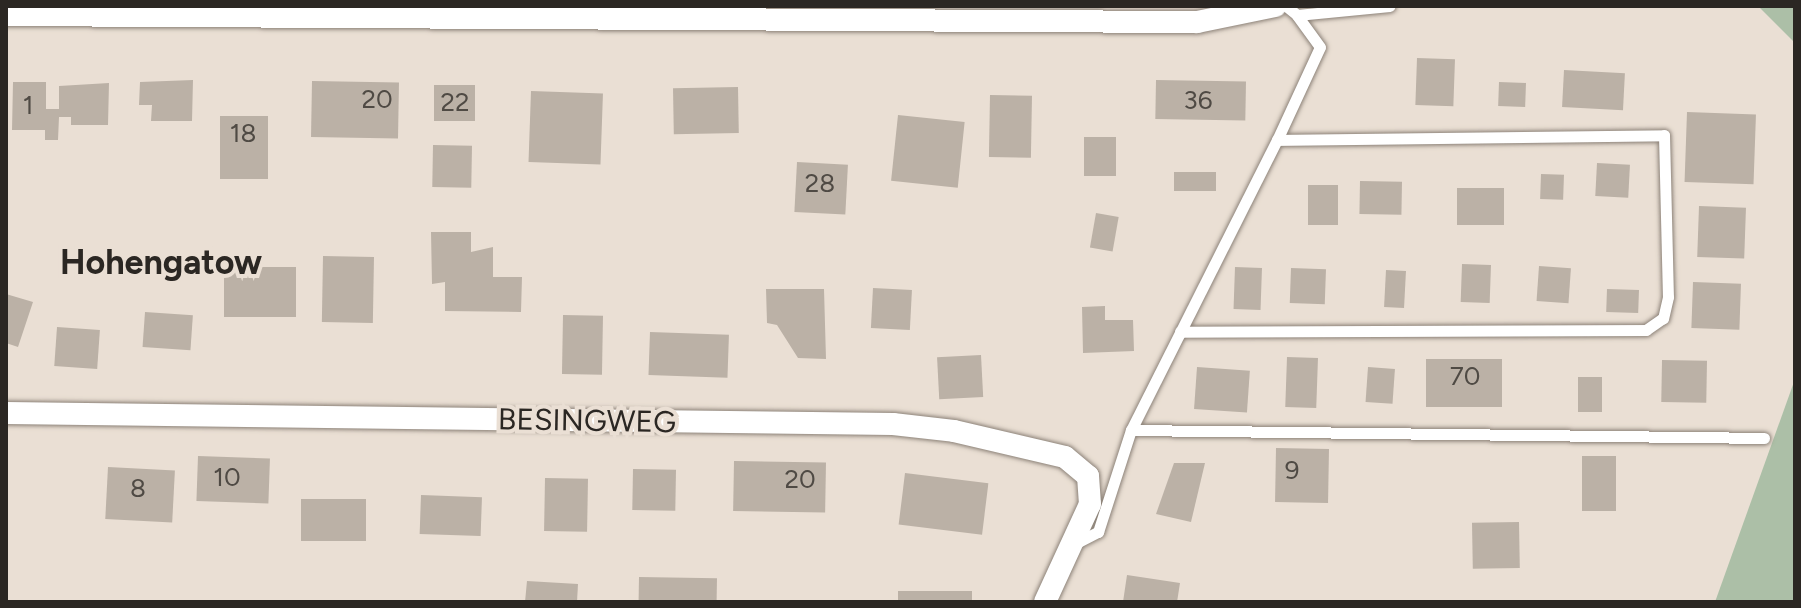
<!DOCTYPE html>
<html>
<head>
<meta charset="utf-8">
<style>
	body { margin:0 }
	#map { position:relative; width:1801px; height:608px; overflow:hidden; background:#eadfd4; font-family:Figtree,sans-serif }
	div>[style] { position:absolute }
	.green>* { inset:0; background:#acbfa7 }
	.building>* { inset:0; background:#bbb1a6; transform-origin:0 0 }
	.roads { filter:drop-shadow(0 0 2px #8c8278) drop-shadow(0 0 2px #8c8278) }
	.lane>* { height:11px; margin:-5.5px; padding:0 5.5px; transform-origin:5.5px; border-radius:5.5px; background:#fff }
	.street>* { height:22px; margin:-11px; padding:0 11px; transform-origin:11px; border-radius:11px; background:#fff }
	span { translate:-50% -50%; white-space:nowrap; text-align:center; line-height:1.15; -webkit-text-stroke:8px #eadfd4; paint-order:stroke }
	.number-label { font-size:26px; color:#4f4a44 }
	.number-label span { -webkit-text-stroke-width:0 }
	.street-label { font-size:30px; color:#2b2723 }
	.quarter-label { font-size:34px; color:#2b2723; font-weight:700 }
	.frame { position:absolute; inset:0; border:8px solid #2b2723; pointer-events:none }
</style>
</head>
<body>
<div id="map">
	<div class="green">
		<i style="clip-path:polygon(1758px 6px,1795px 6px,1795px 43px)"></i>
		<i style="clip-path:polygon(1795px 379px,1795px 602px,1715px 602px)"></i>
	</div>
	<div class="building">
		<i style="left:1417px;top:58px;width:38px;height:47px;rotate:2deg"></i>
		<i style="left:1564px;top:70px;width:61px;height:37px;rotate:3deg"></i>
		<i style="clip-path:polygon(193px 80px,192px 121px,151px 121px,152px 105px,139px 105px,140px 82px)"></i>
		<i style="left:1156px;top:80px;width:90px;height:39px;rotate:1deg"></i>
		<i style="left:312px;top:81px;width:87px;height:56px;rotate:1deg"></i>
		<i style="clip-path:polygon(13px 82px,46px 82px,46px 109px,59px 109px,59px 86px,109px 83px,108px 125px,71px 125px,71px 117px,59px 117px,58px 140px,45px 140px,45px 130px,12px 130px)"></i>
		<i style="left:1499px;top:82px;width:27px;height:24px;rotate:2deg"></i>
		<i style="left:434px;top:85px;width:41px;height:36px"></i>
		<i style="left:738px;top:87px;width:46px;height:65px;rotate:89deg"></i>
		<i style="left:531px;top:91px;width:72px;height:71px;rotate:2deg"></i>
		<i style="left:990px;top:95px;width:42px;height:62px;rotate:1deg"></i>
		<i style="left:1687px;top:112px;width:69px;height:70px;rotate:2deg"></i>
		<i style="left:898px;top:115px;width:67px;height:66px;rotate:6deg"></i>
		<i style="left:220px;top:116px;width:48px;height:63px"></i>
		<i style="left:1084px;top:137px;width:32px;height:39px"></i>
		<i style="left:433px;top:145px;width:39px;height:42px;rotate:1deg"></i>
		<i style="left:797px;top:162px;width:51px;height:50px;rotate:3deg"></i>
		<i style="left:1597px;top:163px;width:33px;height:33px;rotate:3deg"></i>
		<i style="left:1174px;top:172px;width:42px;height:19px"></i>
		<i style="left:1541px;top:174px;width:23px;height:25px;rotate:2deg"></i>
		<i style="left:1360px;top:181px;width:42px;height:33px;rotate:1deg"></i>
		<i style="left:1308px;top:185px;width:30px;height:40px"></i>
		<i style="left:1457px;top:188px;width:47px;height:37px"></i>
		<i style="left:1699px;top:206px;width:47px;height:51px;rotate:2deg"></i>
		<i style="left:1096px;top:213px;width:23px;height:35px;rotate:10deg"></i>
		<i style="clip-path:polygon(431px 232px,471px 232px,471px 252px,493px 247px,493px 277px,522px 277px,521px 312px,445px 311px,445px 282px,432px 284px)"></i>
		<i style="left:323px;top:256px;width:51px;height:66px;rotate:1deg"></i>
		<i style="left:1462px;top:264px;width:29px;height:38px;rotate:2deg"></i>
		<i style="left:1539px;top:266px;width:32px;height:35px;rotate:4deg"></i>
		<i style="left:224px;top:267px;width:72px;height:50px"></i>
		<i style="left:1235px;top:267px;width:27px;height:42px;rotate:2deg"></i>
		<i style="left:1291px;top:268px;width:35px;height:35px;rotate:2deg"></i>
		<i style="left:1386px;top:270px;width:20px;height:37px;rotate:3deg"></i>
		<i style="left:1693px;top:282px;width:48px;height:46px;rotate:2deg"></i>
		<i style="left:873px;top:288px;width:39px;height:40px;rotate:3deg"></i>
		<i style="clip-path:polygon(766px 289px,824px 289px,826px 359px,798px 358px,777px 325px,767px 323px)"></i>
		<i style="left:1607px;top:289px;width:32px;height:23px;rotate:2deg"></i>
		<i style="clip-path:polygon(6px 294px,33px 302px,18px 347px,6px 343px)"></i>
		<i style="clip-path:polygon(1105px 306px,1105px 320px,1133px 320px,1134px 351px,1083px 353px,1082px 307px)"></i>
		<i style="left:145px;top:312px;width:48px;height:35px;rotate:4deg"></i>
		<i style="left:563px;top:315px;width:40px;height:59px;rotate:1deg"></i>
		<i style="left:57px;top:327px;width:43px;height:39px;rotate:4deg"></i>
		<i style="left:650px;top:332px;width:79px;height:43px;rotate:2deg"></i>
		<i style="left:981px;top:355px;width:42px;height:44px;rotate:87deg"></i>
		<i style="left:1287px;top:357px;width:31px;height:50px;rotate:2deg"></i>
		<i style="left:1426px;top:359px;width:76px;height:48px"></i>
		<i style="left:1662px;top:360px;width:45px;height:42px;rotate:1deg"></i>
		<i style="left:1197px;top:367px;width:53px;height:42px;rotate:4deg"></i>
		<i style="left:1368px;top:367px;width:27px;height:35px;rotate:4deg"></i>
		<i style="left:1578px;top:377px;width:24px;height:35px"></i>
		<i style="left:1276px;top:448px;width:53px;height:54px;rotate:1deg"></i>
		<i style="left:198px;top:456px;width:72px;height:45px;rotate:2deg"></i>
		<i style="left:1582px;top:456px;width:34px;height:55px"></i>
		<i style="left:734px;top:461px;width:92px;height:50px;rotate:1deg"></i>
		<i style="clip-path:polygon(1174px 463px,1205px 463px,1191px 522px,1156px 514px)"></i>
		<i style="left:108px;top:467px;width:67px;height:52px;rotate:3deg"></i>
		<i style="left:633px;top:469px;width:43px;height:41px;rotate:1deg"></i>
		<i style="left:905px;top:473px;width:84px;height:52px;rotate:7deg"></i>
		<i style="left:545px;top:478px;width:43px;height:53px;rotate:1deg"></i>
		<i style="left:421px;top:495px;width:61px;height:39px;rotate:2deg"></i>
		<i style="left:301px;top:499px;width:65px;height:42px"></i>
		<i style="left:1519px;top:522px;width:46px;height:47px;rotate:89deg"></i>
		<i style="clip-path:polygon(1127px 575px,1180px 583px,1177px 602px,1123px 602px)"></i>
		<i style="left:639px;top:577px;width:78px;height:25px;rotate:1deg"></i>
		<i style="clip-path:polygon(527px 581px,578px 584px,577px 602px,525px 602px)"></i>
		<i style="left:898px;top:591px;width:74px;height:11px"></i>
	</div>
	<div class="roads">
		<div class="lane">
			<i style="left:1286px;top:6px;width:14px;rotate:39deg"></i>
			<i style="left:1297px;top:15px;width:93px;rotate:-5.5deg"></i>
			<i style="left:1277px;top:140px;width:102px;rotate:-65.2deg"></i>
			<i style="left:1320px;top:47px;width:39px;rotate:-126deg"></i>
			<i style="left:1131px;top:430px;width:633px;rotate:0.72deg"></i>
			<i style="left:1076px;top:543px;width:25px;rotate:-27deg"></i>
			<i style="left:1098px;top:532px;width:107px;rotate:-72.1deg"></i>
			<i style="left:1131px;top:430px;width:325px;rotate:-63.3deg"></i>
			<i style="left:1277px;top:140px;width:387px;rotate:-0.7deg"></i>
			<i style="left:1664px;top:135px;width:162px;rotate:88.6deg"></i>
			<i style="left:1668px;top:297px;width:22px;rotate:103deg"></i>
			<i style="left:1663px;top:318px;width:21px;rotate:145deg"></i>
			<i style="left:1646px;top:330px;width:466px;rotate:179.8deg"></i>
		</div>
		<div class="street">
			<i style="left:6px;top:15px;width:1191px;rotate:0.34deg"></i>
			<i style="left:1197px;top:22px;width:80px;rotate:-11.6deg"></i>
			<i style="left:6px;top:413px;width:887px;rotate:0.71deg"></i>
			<i style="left:893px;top:424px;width:61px;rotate:6.5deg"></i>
			<i style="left:954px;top:431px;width:114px;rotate:13.2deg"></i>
			<i style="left:1065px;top:457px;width:30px;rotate:40deg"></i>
			<i style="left:1088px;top:476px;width:28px;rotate:86deg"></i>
			<i style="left:1090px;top:504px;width:108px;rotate:114.7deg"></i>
		</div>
	</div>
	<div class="number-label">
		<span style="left:377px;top:100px">20</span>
		<span style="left:1198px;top:101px">36</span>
		<span style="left:455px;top:103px">22</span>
		<span style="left:28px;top:106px">1</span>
		<span style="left:243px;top:134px">18</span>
		<span style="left:820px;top:184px">28</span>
		<span style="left:1465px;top:377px">70</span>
		<span style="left:1292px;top:471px">9</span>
		<span style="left:227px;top:478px">10</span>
		<span style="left:800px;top:480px">20</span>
		<span style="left:138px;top:489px">8</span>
	</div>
	<div class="street-label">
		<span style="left:587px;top:421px;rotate:1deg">BESINGWEG</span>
	</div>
	<div class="quarter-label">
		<span style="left:161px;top:263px">Hohengatow</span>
	</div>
	<div class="frame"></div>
</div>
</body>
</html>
